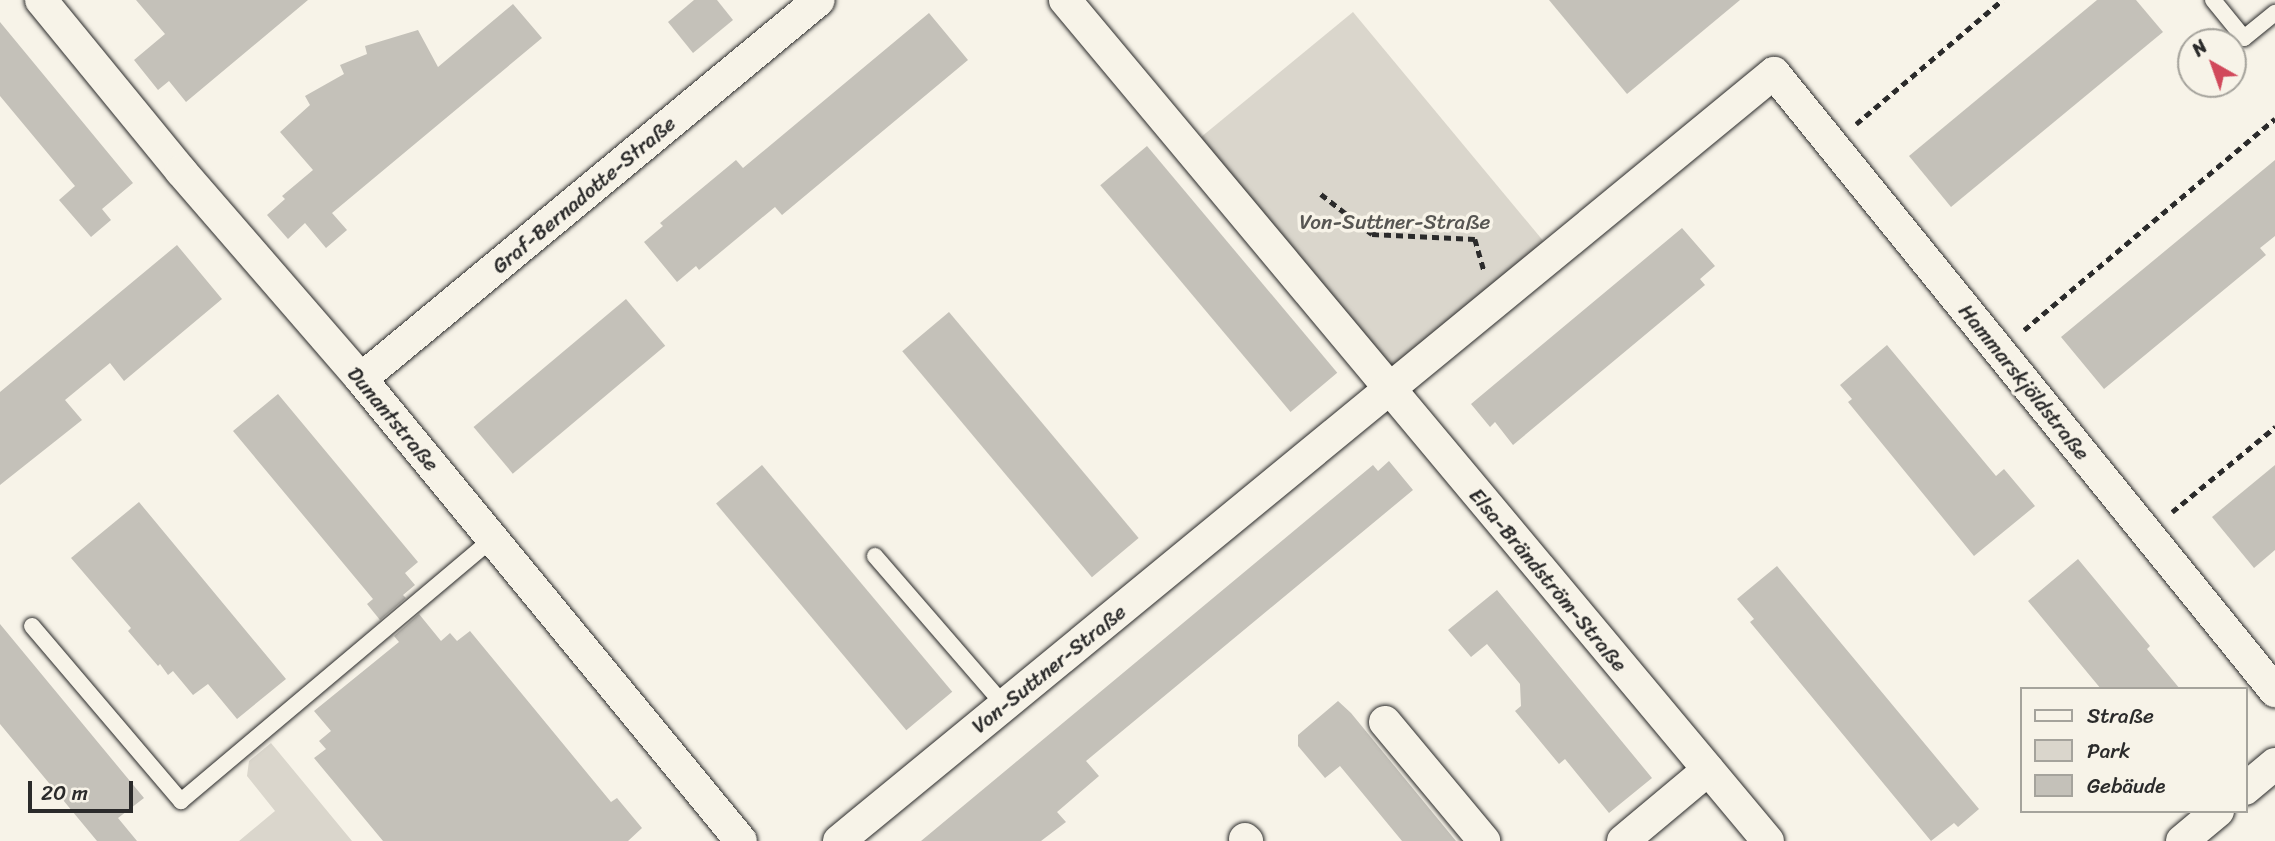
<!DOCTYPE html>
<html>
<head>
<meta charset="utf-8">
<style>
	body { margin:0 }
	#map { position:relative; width:2275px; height:841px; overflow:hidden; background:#f7f3e8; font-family:Sriracha,sans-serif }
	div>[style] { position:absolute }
	.green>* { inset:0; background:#dad6cc }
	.building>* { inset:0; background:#c4c1b9; transform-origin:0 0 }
	.path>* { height:4.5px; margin-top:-2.25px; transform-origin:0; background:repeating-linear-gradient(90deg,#2b2b2b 0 7px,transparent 0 12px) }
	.roads { filter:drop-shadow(0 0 2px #2b2b2b) drop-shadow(0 0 2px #2b2b2b) }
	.lane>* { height:16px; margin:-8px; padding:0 8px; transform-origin:8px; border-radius:8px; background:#f7f3e8 }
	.street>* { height:32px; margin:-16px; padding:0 16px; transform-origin:16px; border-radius:16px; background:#f7f3e8 }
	span { translate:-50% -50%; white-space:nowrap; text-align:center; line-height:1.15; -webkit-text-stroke:7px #f7f3e8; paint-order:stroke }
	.street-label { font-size:21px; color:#2b2b2b }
	.park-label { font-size:21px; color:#575653 }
	.legend { position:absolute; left:2020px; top:687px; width:228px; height:126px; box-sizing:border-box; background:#f7f3e8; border:2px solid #a5a39c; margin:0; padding:9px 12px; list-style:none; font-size:21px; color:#2b2b2b }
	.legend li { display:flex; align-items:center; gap:14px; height:35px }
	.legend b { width:35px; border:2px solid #a5a39c }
	.north { position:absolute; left:2177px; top:28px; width:70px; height:70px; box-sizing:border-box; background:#f7f3e8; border:2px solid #a5a39c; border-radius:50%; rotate:320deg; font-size:19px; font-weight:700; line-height:28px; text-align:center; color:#2b2b2b }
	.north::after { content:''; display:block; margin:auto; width:24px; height:32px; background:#d1495b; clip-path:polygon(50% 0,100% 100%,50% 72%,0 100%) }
	.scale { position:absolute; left:28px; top:781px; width:105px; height:32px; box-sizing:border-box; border:4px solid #2b2b2b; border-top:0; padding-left:9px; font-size:21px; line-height:24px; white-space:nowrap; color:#2b2b2b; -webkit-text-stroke:5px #f7f3e8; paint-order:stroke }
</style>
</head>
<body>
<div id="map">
	<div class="green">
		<i style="clip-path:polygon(1353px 12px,1545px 243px,1397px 367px,1381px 366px,1195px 142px)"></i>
		<i style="clip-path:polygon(271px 743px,352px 841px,239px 841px,275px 811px,247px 776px,249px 761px)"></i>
	</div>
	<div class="building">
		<i style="clip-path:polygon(136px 0,308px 0,186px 102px,169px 81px,158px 90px,134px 60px,165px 34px)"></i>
		<i style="clip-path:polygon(694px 0,717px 0,733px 20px,693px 53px,668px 22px)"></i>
		<i style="clip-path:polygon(1549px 0,1740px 0,1627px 94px)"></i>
		<i style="clip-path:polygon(2097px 0,2136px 0,2163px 32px,1951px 207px,1909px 156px)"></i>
		<i style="clip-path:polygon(513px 4px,542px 38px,332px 213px,347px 230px,326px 248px,305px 223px,288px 239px,267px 215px,285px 199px,282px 196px,313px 170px,280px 132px,310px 105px,305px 96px,344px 74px,340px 65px,367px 54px,365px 46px,418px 30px,438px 67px)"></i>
		<i style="clip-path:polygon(929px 13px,968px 60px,782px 215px,775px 207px,699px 270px,696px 266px,677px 282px,644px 242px,663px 226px,660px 223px,736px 160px,743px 168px)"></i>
		<i style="clip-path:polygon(0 22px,133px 183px,102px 209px,111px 220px,91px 237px,59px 200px,75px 186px,0 96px)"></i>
		<i style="left:1147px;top:146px;width:296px;height:61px;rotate:50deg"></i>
		<i style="clip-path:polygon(2275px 160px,2275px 236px,2260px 248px,2266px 255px,2104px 389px,2061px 337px)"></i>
		<i style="clip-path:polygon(1682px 228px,1715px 266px,1700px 279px,1705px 285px,1513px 445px,1495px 422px,1490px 427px,1471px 404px)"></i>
		<i style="clip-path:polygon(177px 245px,222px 299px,124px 381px,110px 363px,65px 400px,82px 420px,0 485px,0 392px)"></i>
		<i style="left:626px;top:299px;width:61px;height:199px;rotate:50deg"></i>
		<i style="left:949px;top:312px;width:295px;height:61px;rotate:50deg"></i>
		<i style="clip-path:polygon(1887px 345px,1996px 476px,2004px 469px,2035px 506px,1974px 556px,1848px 402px,1852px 399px,1840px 385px)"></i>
		<i style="clip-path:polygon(278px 394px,418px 562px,405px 573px,415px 585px,403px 595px,406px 598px,380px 620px,367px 604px,373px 599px,233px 431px)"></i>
		<i style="clip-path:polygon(1389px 461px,1413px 490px,1086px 761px,1099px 776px,1057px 812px,1066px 822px,1041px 841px,921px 841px,1373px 465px,1378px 471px)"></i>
		<i style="left:762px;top:465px;width:296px;height:60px;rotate:50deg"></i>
		<i style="clip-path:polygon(2275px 465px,2275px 550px,2254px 568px,2212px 517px)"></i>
		<i style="clip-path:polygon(139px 502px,286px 679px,237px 719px,208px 684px,193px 695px,173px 671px,168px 675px,160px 664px,158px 666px,128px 631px,131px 628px,71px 558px)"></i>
		<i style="clip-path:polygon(2078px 559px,2150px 646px,2147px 649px,2180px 689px,2101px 689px,2028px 601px)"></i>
		<i style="clip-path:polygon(1777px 566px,1979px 809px,1958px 827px,1954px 823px,1931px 841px,1750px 622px,1754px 619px,1737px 599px)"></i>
		<i style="clip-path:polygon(1497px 590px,1652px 778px,1609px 813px,1565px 759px,1559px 764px,1515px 711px,1521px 706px,1520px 684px,1487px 644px,1471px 657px,1448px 630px)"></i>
		<i style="clip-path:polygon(419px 614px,441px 641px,450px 633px,457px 641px,470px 631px,611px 802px,617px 798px,642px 828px,628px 841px,383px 841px,314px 758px,326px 749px,319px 741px,331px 731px,314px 711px,399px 642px,394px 636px)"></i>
		<i style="clip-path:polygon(0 624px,144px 798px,118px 818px,137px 841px,97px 841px,0 724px)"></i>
		<i style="clip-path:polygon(1338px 701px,1351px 713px,1456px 841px,1402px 841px,1340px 766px,1325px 778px,1298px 746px,1298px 735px)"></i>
	</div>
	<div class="path">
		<i style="left:1856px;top:124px;width:192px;rotate:-40.3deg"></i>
		<i style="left:1321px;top:194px;width:65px;rotate:38.1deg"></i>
		<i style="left:1372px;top:234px;width:103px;rotate:2.8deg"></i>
		<i style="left:1475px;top:239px;width:32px;rotate:74deg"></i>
		<i style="left:2024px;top:330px;width:328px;rotate:-40.1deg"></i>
		<i style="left:2172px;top:512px;width:134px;rotate:-39.5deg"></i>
	</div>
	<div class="roads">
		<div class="lane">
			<i style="left:2213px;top:0;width:49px;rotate:50.8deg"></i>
			<i style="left:2244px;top:38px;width:40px;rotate:-39deg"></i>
			<i style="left:875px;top:556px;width:197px;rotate:49.1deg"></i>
			<i style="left:32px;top:626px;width:230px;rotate:49.6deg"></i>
			<i style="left:181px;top:801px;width:407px;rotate:-40.1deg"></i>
		</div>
		<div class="street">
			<i style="left:41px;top:0;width:221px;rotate:50.7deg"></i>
			<i style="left:181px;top:171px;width:275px;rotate:49.1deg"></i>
			<i style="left:361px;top:379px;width:598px;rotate:50.56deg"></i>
			<i style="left:1065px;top:0;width:1096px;rotate:50.11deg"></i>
			<i style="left:361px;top:379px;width:594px;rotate:-39.61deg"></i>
			<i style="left:1385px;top:722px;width:155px;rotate:50.2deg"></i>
			<i style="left:2245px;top:789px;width:39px;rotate:-40deg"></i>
			<i style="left:1245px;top:839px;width:3px;rotate:45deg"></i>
			<i style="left:839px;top:841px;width:1210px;rotate:-39.4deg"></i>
			<i style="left:1774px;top:73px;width:796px;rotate:50.97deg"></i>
			<i style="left:1623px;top:841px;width:111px;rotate:-39.9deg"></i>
			<i style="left:2182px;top:841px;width:47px;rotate:-39.8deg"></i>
		</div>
	</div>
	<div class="street-label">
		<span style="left:584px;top:195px;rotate:-40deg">Graf-Bernadotte-Straße</span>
		<span style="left:2024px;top:382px;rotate:51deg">Hammarskjöldstraße</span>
		<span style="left:393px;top:419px;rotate:50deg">Dunantstraße</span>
		<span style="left:1548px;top:580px;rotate:50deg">Elsa-Brändström-Straße</span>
		<span style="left:1049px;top:669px;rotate:-39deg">Von-Suttner-Straße</span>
	</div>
	<div class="park-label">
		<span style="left:1395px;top:222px">Von-Suttner-Straße</span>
	</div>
	<ul class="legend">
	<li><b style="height:9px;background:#f7f3e8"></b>Straße</li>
	<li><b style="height:19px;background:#dad6cc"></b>Park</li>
	<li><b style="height:19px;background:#c4c1b9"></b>Gebäude</li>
	</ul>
	<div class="north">N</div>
	<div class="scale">20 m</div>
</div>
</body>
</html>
